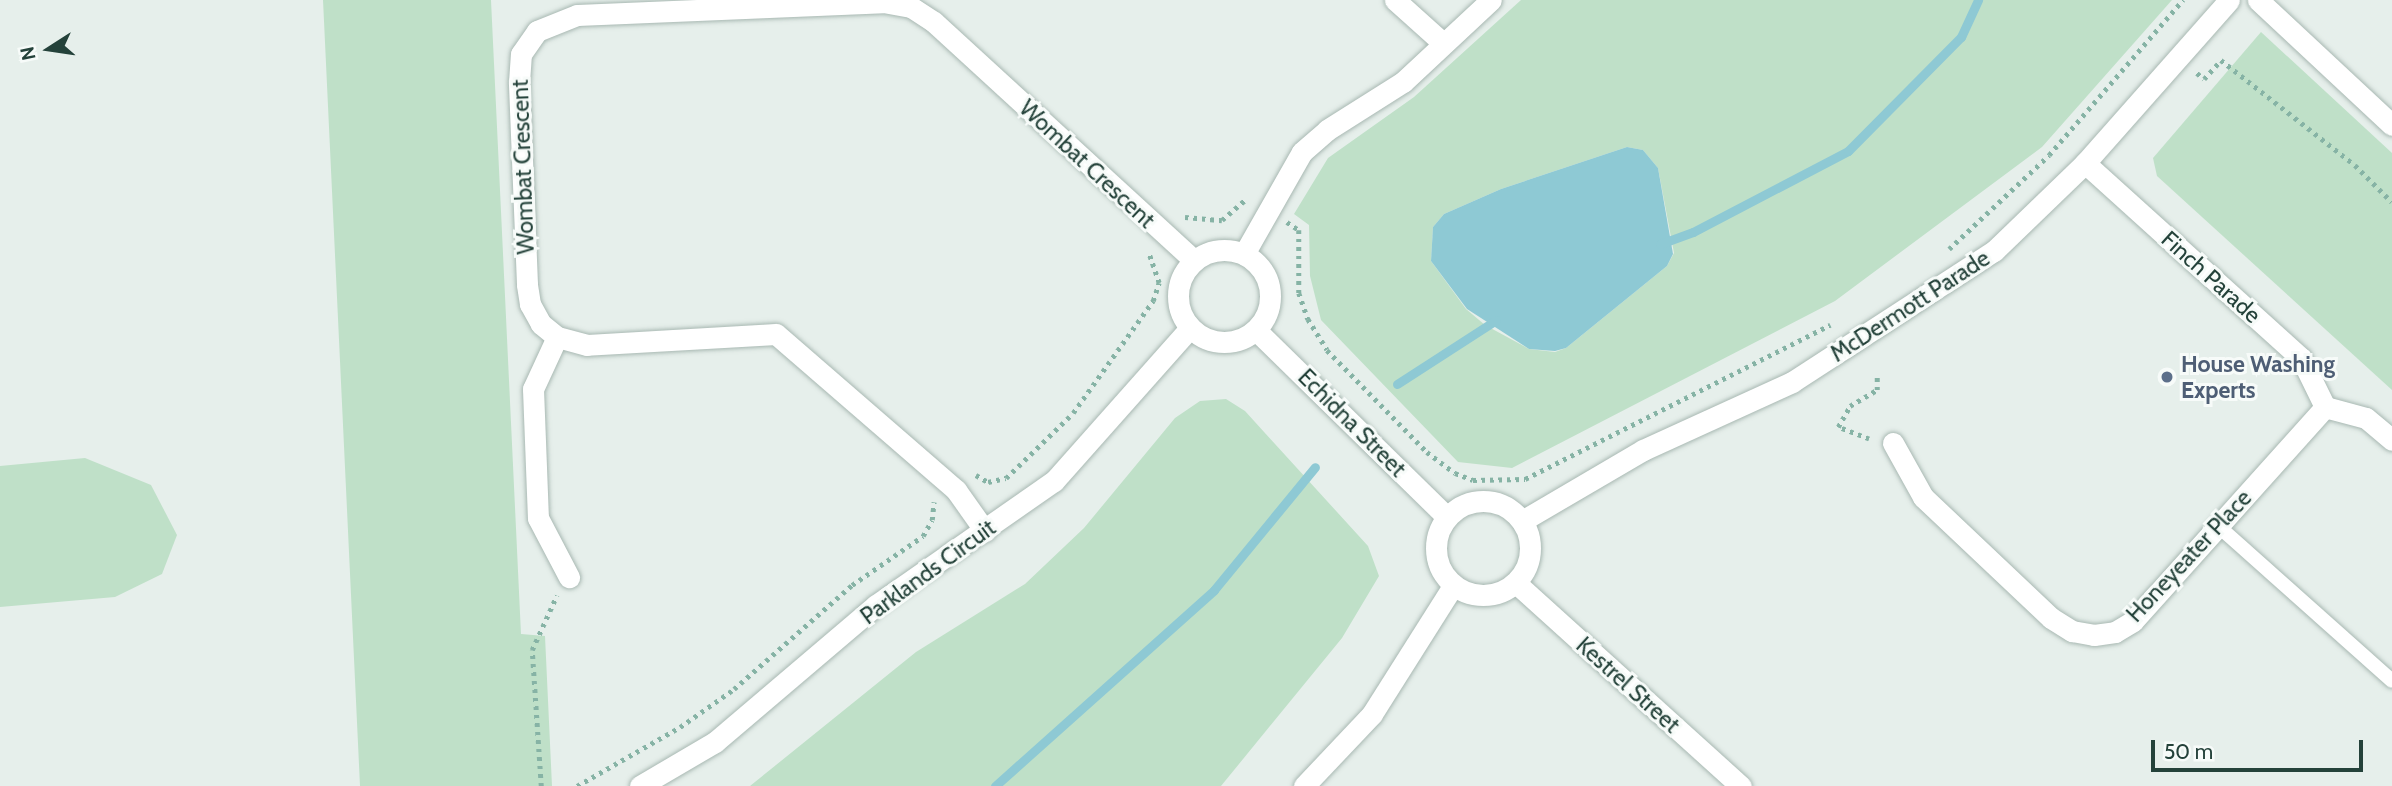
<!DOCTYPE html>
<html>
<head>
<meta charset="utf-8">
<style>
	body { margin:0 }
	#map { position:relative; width:2392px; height:786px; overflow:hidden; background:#e6efeb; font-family:Cabin,sans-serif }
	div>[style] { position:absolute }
	.green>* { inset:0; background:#bfe0c8 }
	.water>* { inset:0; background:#8ec9d4 }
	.stream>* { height:9px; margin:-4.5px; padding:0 4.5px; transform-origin:4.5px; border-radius:4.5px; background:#8ec9d4 }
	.path>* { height:4.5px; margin-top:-2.25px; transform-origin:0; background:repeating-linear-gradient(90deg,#86b3a5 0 3.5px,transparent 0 8.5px) }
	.roads { filter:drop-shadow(0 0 2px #a8b8b2) drop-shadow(0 0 2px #a8b8b2) }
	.service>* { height:14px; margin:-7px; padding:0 7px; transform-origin:7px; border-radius:7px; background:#fff }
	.minor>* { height:21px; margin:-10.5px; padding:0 10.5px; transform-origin:10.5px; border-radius:10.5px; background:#fff }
	.minor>.ring { margin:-10.5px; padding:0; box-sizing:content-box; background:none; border:21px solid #fff; border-radius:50% }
	.dots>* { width:19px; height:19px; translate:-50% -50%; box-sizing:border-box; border:4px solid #f7fbf9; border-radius:50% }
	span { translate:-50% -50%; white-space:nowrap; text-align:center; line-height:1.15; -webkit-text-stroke:6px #f7fbf9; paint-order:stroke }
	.street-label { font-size:23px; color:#24423a }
	.service-label { font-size:23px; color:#4e5e75; font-weight:700 }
	.left { translate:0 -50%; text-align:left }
	.north { position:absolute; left:14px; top:14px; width:70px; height:70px; -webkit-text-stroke:5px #f7fbf9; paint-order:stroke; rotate:258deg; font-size:19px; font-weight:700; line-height:28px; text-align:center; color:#24423a }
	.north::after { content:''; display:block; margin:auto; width:24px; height:32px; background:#24423a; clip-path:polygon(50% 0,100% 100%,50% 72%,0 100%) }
	.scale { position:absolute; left:2151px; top:740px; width:212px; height:32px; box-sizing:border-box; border:4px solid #24423a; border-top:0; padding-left:9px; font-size:21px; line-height:24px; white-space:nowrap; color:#24423a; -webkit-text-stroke:5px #f7fbf9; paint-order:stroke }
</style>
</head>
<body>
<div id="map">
	<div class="green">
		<i style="clip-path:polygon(323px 0,491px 0,521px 634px,545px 636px,552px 786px,360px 786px)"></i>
		<i style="clip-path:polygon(evenodd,1521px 0,2172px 0,2042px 147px,1835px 301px,1512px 468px,1458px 462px,1321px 320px,1310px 276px,1309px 225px,1294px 214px,1328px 158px,1414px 97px,1521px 0,1627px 147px,1643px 150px,1658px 168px,1674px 253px,1667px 266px,1566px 348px,1555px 352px,1529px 349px,1485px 325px,1466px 309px,1431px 261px,1433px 227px,1444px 214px,1501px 189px,1627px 147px)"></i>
		<i style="clip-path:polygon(2261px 32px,2392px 153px,2392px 390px,2157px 176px,2153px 158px)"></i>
		<i style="clip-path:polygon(1226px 399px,1245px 411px,1368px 546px,1379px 576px,1342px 638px,1221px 786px,750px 786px,916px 652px,1025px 584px,1084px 528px,1175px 418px,1200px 401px)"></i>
		<i style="clip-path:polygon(85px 458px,151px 485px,177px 535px,162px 574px,115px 597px,0 607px,0 466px)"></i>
	</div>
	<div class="water">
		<i style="clip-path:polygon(1627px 147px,1643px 150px,1658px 168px,1673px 254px,1667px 266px,1566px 348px,1555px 351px,1529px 349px,1467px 309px,1431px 261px,1433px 227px,1444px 214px,1501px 189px)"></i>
	</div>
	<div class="stream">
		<i style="left:1660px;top:244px;width:35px;rotate:-20deg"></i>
		<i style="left:1693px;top:232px;width:175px;rotate:-27.6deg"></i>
		<i style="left:1848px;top:151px;width:161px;rotate:-45.3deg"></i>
		<i style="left:1961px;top:37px;width:41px;rotate:-65.3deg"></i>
		<i style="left:1397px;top:384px;width:118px;rotate:-32.9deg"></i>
		<i style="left:995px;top:786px;width:294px;rotate:-41.8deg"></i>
		<i style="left:1214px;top:590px;width:159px;rotate:-50.6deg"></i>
	</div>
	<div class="path">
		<i style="left:2197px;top:73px;width:9px;rotate:41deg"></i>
		<i style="left:2204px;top:79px;width:25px;rotate:-48deg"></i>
		<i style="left:2221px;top:60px;width:170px;rotate:38.1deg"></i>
		<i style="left:2355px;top:165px;width:52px;rotate:45deg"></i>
		<i style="left:1185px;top:217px;width:37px;rotate:5deg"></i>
		<i style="left:1222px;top:220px;width:30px;rotate:-41deg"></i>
		<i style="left:1287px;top:222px;width:14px;rotate:34deg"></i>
		<i style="left:1299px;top:230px;width:63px;rotate:90deg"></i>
		<i style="left:1299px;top:293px;width:28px;rotate:71deg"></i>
		<i style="left:1308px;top:319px;width:36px;rotate:58deg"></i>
		<i style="left:1327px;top:350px;width:143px;rotate:45.6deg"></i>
		<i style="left:1427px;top:452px;width:35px;rotate:37deg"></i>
		<i style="left:1455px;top:473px;width:19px;rotate:21deg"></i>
		<i style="left:1473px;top:480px;width:52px;rotate:-1.1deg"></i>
		<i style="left:1525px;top:479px;width:342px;rotate:-26.8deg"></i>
		<i style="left:1949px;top:249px;width:137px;rotate:-43.2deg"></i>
		<i style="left:2049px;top:155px;width:205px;rotate:-49.2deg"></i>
		<i style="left:1869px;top:439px;width:33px;rotate:-159deg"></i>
		<i style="left:1838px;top:427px;width:24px;rotate:-60deg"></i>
		<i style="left:1850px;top:406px;width:31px;rotate:-31deg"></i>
		<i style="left:1877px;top:390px;width:17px;rotate:-90deg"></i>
		<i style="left:976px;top:475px;width:14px;rotate:30deg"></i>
		<i style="left:988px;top:482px;width:18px;rotate:-13deg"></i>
		<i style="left:1006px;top:478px;width:93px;rotate:-44.1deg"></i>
		<i style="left:1073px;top:413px;width:138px;rotate:-54.5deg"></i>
		<i style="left:1153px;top:301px;width:19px;rotate:-72deg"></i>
		<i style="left:1159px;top:283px;width:31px;rotate:-109deg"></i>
		<i style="left:541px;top:786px;width:136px;rotate:-93.8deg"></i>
		<i style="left:532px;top:650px;width:60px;rotate:-65.6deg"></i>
		<i style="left:577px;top:786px;width:119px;rotate:-29.8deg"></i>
		<i style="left:680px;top:727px;width:66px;rotate:-35.1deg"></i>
		<i style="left:734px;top:689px;width:157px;rotate:-41.4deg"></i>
		<i style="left:852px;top:585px;width:86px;rotate:-34.6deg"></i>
		<i style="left:923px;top:536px;width:18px;rotate:-61deg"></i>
		<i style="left:932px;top:520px;width:18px;rotate:-84deg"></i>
	</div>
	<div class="roads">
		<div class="service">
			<i style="left:2217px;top:525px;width:234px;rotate:41.7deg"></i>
		</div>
		<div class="minor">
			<i style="left:1395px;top:0;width:64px;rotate:41.9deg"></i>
			<i style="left:2258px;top:0;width:183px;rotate:43deg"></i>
			<i style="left:2085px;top:163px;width:291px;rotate:42.1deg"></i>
			<i style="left:2301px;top:358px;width:55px;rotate:63.9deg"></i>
			<i style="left:2325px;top:407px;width:42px;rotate:15deg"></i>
			<i style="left:2366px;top:418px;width:34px;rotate:40deg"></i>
			<i class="ring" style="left:1178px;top:250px;width:71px;height:71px"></i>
			<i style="left:1244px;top:254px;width:117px;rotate:-60.4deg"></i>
			<i style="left:1302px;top:152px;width:33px;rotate:-41deg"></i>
			<i style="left:1327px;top:130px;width:90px;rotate:-32.3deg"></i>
			<i style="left:1403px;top:82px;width:120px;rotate:-43deg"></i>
			<i style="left:1256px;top:330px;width:267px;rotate:44.4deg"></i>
			<i style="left:557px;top:337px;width:57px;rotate:114.8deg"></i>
			<i style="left:533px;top:389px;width:129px;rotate:87.8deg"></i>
			<i style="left:538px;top:518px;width:67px;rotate:62.3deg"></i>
			<i style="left:1893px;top:443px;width:62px;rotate:60.9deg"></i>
			<i style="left:1923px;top:497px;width:176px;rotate:43.4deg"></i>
			<i style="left:2051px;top:618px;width:25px;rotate:32deg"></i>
			<i style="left:2072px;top:631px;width:22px;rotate:10deg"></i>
			<i style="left:2094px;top:635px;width:21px;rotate:-8deg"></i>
			<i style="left:2115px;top:632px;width:21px;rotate:-31deg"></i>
			<i style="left:2133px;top:621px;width:288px;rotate:-48.1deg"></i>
			<i class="ring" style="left:1436px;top:501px;width:73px;height:73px"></i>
			<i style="left:1522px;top:521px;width:140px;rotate:-30.4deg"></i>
			<i style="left:1643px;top:450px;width:164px;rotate:-24.5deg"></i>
			<i style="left:1792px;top:382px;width:241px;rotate:-33deg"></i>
			<i style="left:1994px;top:251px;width:127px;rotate:-44deg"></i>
			<i style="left:2085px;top:163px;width:217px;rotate:-48.5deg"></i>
			<i style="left:985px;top:531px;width:50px;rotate:-125.3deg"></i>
			<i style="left:956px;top:490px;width:238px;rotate:-139.1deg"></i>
			<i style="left:776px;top:334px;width:189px;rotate:176.7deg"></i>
			<i style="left:587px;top:345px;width:31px;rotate:-165deg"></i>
			<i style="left:557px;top:337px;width:21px;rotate:-141deg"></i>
			<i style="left:541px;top:324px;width:23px;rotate:-119deg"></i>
			<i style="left:530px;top:304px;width:20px;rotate:-99deg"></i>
			<i style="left:527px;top:284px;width:202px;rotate:-92.3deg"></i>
			<i style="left:519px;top:82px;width:28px;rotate:-86deg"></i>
			<i style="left:521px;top:54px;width:28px;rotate:-55deg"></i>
			<i style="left:537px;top:31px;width:43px;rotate:-21.8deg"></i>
			<i style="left:577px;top:15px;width:306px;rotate:-2.4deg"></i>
			<i style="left:883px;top:2px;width:28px;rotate:10deg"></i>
			<i style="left:911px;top:7px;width:27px;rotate:33deg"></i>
			<i style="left:934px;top:22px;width:352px;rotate:42.5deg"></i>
			<i style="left:1516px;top:583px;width:303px;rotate:42.1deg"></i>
			<i style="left:640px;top:786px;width:87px;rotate:-30.4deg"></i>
			<i style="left:715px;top:742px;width:211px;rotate:-40.4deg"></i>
			<i style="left:876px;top:605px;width:217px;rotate:-34.9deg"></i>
			<i style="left:1054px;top:481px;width:205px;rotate:-48.4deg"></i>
			<i style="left:1304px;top:786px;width:99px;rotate:-46.6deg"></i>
			<i style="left:1372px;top:714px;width:151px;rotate:-57.7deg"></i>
		</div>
	</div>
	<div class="dots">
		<i style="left:2167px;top:377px;background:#5c6f8a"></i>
	</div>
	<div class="street-label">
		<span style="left:1087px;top:164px;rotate:43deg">Wombat Crescent</span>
		<span style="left:523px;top:167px;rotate:-92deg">Wombat Crescent</span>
		<span style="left:2211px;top:277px;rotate:42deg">Finch Parade</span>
		<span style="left:1910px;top:306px;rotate:-33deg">McDermott Parade</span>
		<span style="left:1352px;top:423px;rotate:45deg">Echidna Street</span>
		<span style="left:2189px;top:556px;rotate:-47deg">Honeyeater Place</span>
		<span style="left:928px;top:572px;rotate:-36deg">Parklands Circuit</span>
		<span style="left:1628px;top:685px;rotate:42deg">Kestrel Street</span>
	</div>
	<div class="service-label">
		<span class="left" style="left:2181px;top:377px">House Washing<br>Experts</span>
	</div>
	<div class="north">N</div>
	<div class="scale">50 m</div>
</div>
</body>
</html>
